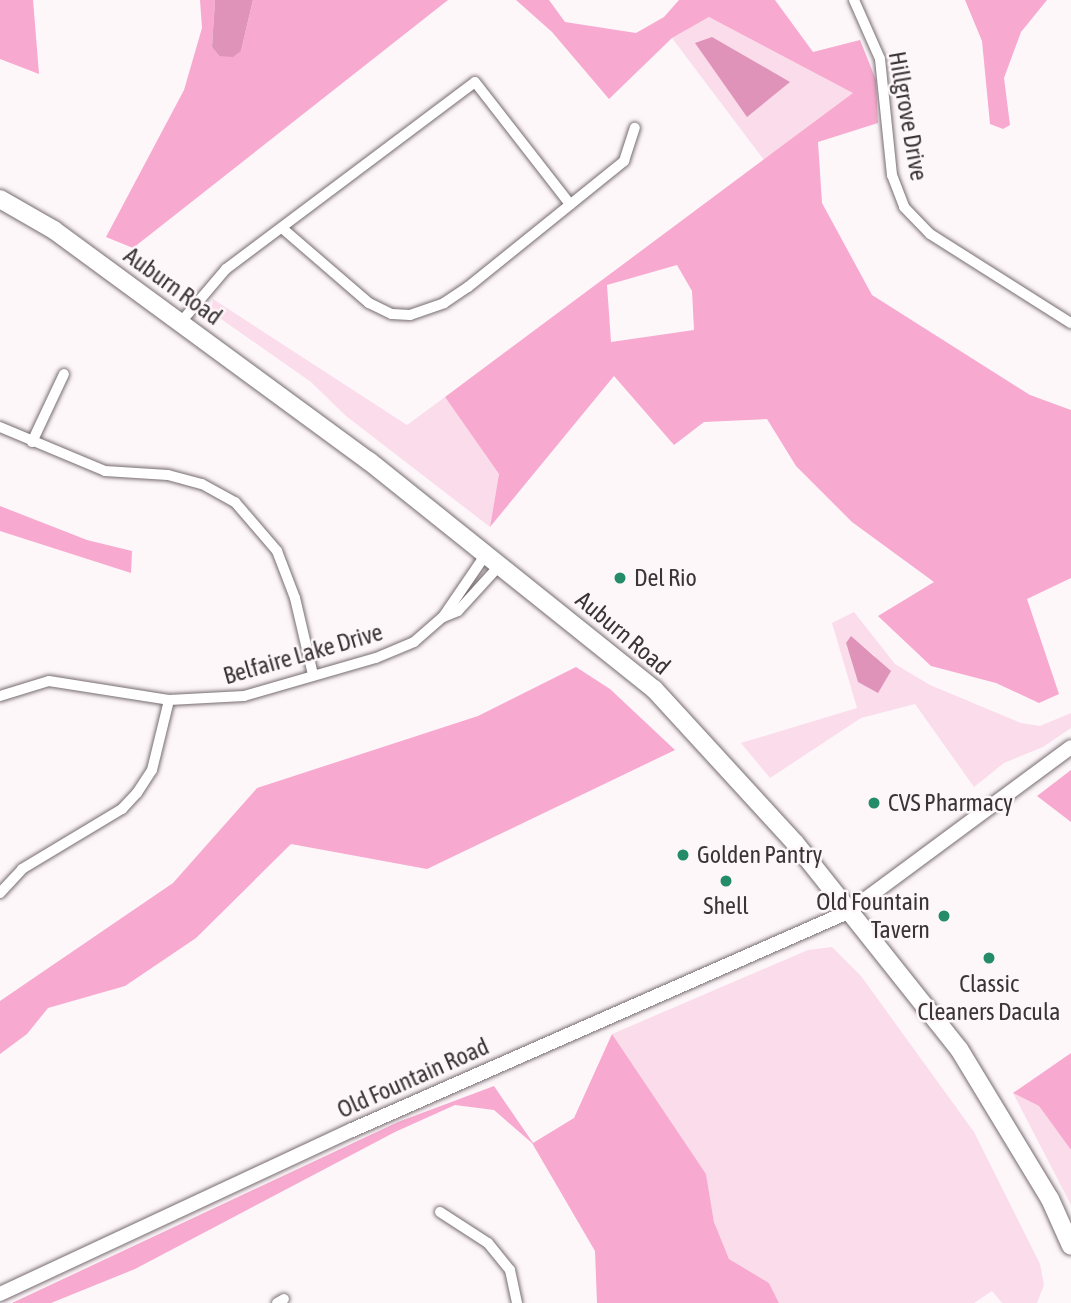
<!DOCTYPE html>
<html>
<head>
<meta charset="utf-8">
<style>
	body { margin:0 }
	#map { position:relative; width:1071px; height:1303px; overflow:hidden; background:#fef7fa; font-family:"Asap Condensed",sans-serif }
	div>[style] { position:absolute }
	.green>* { inset:0; background:#fadcea }
	.forest>* { inset:0; background:#f7a9cf }
	.water>* { inset:0; background:#e093b9 }
	.roads { filter:drop-shadow(0 0 2px #766c70) drop-shadow(0 0 2px #766c70) }
	.minor>* { height:10px; margin:-5px; padding:0 5px; transform-origin:5px; border-radius:5px; background:#fff }
	.tertiary>* { height:14px; margin:-7px; padding:0 7px; transform-origin:7px; border-radius:7px; background:#fff }
	.primary>* { height:18px; margin:-9px; padding:0 9px; transform-origin:9px; border-radius:9px; background:#fff }
	.dots>* { width:19px; height:19px; translate:-50% -50%; box-sizing:border-box; border:4px solid #fef7fa; border-radius:50% }
	span { translate:-50% -50%; white-space:nowrap; text-align:center; line-height:1.15; -webkit-text-stroke:5px #fef7fa; paint-order:stroke }
	.street-label { font-size:24px; color:#393436 }
	.poi-label { font-size:24px; color:#393436 }
	.left { translate:0 -50%; text-align:left }
	.right { translate:-100% -50%; text-align:right }
</style>
</head>
<body>
<div id="map">
	<div class="green">
		<i style="clip-path:polygon(709px 17px,854px 93px,764px 160px,672px 38px)"></i>
		<i style="clip-path:polygon(213px 299px,407px 425px,445px 397px,499px 474px,490px 527px,346px 416px,311px 382px,211px 312px)"></i>
		<i style="clip-path:polygon(evenodd,854px 612px,895px 664px,930px 685px,1021px 723px,1040px 726px,1071px 713px,1071px 728px,1043px 747px,1004px 763px,974px 787px,915px 704px,861px 718px,770px 778px,741px 743px,857px 708px,832px 623px,854px 612px,851px 637px,875px 656px,878px 692px,858px 682px,846px 644px,851px 637px)"></i>
		<i style="clip-path:polygon(832px 947px,861px 976px,974px 1132px,1040px 1264px,1044px 1285px,1037px 1303px,1002px 1303px,992px 1291px,974px 1303px,779px 1303px,769px 1283px,729px 1259px,714px 1222px,706px 1174px,612px 1034px,808px 950px)"></i>
		<i style="clip-path:polygon(1013px 1093px,1039px 1106px,1071px 1150px,1071px 1205px)"></i>
	</div>
	<div class="forest">
		<i style="clip-path:polygon(0 0,33px 0,39px 74px,0 59px)"></i>
		<i style="clip-path:polygon(200px 0,215px 0,212px 47px,219px 56px,241px 51px,253px 0,448px 0,133px 248px,106px 237px,184px 90px,202px 28px)"></i>
		<i style="clip-path:polygon(evenodd,516px 0,549px 0,565px 22px,636px 33px,664px 17px,679px 0,775px 0,813px 52px,860px 40px,876px 80px,878px 123px,818px 142px,822px 203px,872px 295px,1030px 395px,1071px 410px,1071px 578px,1027px 599px,1059px 694px,1039px 703px,996px 683px,931px 666px,878px 616px,934px 582px,852px 522px,796px 466px,767px 419px,704px 422px,674px 445px,614px 376px,490px 527px,499px 474px,445px 397px,853px 93px,709px 17px,672px 38px,609px 99px,552px 32px,516px 0,677px 265px,692px 291px,694px 330px,611px 342px,607px 285px,677px 265px)"></i>
		<i style="clip-path:polygon(965px 0,1047px 0,1021px 32px,1004px 78px,1010px 125px,1003px 129px,990px 124px,982px 41px)"></i>
		<i style="clip-path:polygon(0 506px,87px 540px,132px 551px,131px 573px,0 531px)"></i>
		<i style="clip-path:polygon(576px 667px,610px 689px,675px 750px,427px 869px,291px 844px,196px 938px,125px 986px,48px 1008px,27px 1034px,0 1054px,0 1001px,173px 883px,257px 788px,478px 716px)"></i>
		<i style="clip-path:polygon(1071px 770px,1071px 822px,1037px 796px)"></i>
		<i style="clip-path:polygon(612px 1034px,706px 1174px,714px 1222px,729px 1259px,769px 1283px,779px 1303px,597px 1303px,595px 1251px,532px 1143px,494px 1110px,455px 1105px,395px 1132px,135px 1269px,51px 1303px,12px 1303px,398px 1122px,494px 1086px,533px 1143px,574px 1118px)"></i>
		<i style="clip-path:polygon(1071px 1053px,1071px 1150px,1039px 1106px,1013px 1093px)"></i>
	</div>
	<div class="water">
		<i style="clip-path:polygon(215px 0,253px 0,241px 51px,233px 57px,219px 56px,212px 47px)"></i>
		<i style="clip-path:polygon(712px 37px,790px 82px,747px 117px,695px 43px)"></i>
		<i style="clip-path:polygon(851px 636px,891px 671px,878px 693px,858px 682px,846px 643px)"></i>
	</div>
	<div class="roads">
		<div class="minor">
			<i style="left:854px;top:0;width:64px;rotate:66.2deg"></i>
			<i style="left:880px;top:59px;width:117px;rotate:84.1deg"></i>
			<i style="left:892px;top:175px;width:34px;rotate:69deg"></i>
			<i style="left:904px;top:207px;width:37px;rotate:46deg"></i>
			<i style="left:930px;top:234px;width:167px;rotate:32.3deg"></i>
			<i style="left:282px;top:228px;width:115px;rotate:40.8deg"></i>
			<i style="left:369px;top:303px;width:25px;rotate:26deg"></i>
			<i style="left:392px;top:314px;width:18px;rotate:3deg"></i>
			<i style="left:410px;top:315px;width:36px;rotate:-19deg"></i>
			<i style="left:444px;top:303px;width:29px;rotate:-34deg"></i>
			<i style="left:468px;top:287px;width:201px;rotate:-38.9deg"></i>
			<i style="left:624px;top:161px;width:35px;rotate:-72deg"></i>
			<i style="left:181px;top:322px;width:70px;rotate:-49.7deg"></i>
			<i style="left:226px;top:269px;width:311px;rotate:-36.9deg"></i>
			<i style="left:475px;top:82px;width:155px;rotate:52.1deg"></i>
			<i style="left:0;top:427px;width:114px;rotate:22.7deg"></i>
			<i style="left:105px;top:471px;width:63px;rotate:3.6deg"></i>
			<i style="left:168px;top:475px;width:35px;rotate:15deg"></i>
			<i style="left:202px;top:484px;width:38px;rotate:29deg"></i>
			<i style="left:235px;top:502px;width:65px;rotate:49.4deg"></i>
			<i style="left:277px;top:551px;width:50px;rotate:69deg"></i>
			<i style="left:295px;top:598px;width:79px;rotate:76.8deg"></i>
			<i style="left:32px;top:442px;width:75px;rotate:-64.8deg"></i>
			<i style="left:443px;top:617px;width:76px;rotate:-55.7deg"></i>
			<i style="left:0;top:696px;width:51px;rotate:-17deg"></i>
			<i style="left:49px;top:681px;width:121px;rotate:9deg"></i>
			<i style="left:169px;top:700px;width:75px;rotate:-3.1deg"></i>
			<i style="left:244px;top:696px;width:137px;rotate:-16.1deg"></i>
			<i style="left:376px;top:658px;width:41px;rotate:-22.8deg"></i>
			<i style="left:414px;top:642px;width:38px;rotate:-41deg"></i>
			<i style="left:443px;top:617px;width:16px;rotate:-22deg"></i>
			<i style="left:458px;top:611px;width:62px;rotate:-47.6deg"></i>
			<i style="left:0;top:893px;width:33px;rotate:-47deg"></i>
			<i style="left:22px;top:869px;width:117px;rotate:-31deg"></i>
			<i style="left:122px;top:809px;width:22px;rotate:-47deg"></i>
			<i style="left:137px;top:793px;width:27px;rotate:-57deg"></i>
			<i style="left:152px;top:770px;width:72px;rotate:-76.3deg"></i>
			<i style="left:440px;top:1212px;width:57px;rotate:32.9deg"></i>
			<i style="left:488px;top:1243px;width:35px;rotate:51deg"></i>
			<i style="left:510px;top:1270px;width:34px;rotate:78deg"></i>
			<i style="left:277px;top:1303px;width:8px;rotate:-30deg"></i>
		</div>
		<div class="tertiary">
			<i style="left:0;top:1294px;width:388px;rotate:-25deg"></i>
			<i style="left:352px;top:1130px;width:542px;rotate:-23.73deg"></i>
			<i style="left:848px;top:912px;width:277px;rotate:-36.5deg"></i>
		</div>
		<div class="primary">
			<i style="left:0;top:199px;width:62px;rotate:29.9deg"></i>
			<i style="left:54px;top:230px;width:391px;rotate:36.3deg"></i>
			<i style="left:369px;top:461px;width:365px;rotate:38.7deg"></i>
			<i style="left:654px;top:689px;width:209px;rotate:47.5deg"></i>
			<i style="left:795px;top:843px;width:263px;rotate:51.5deg"></i>
			<i style="left:959px;top:1049px;width:175px;rotate:58.8deg"></i>
			<i style="left:1050px;top:1199px;width:51px;rotate:65.9deg"></i>
		</div>
	</div>
	<div class="dots">
		<i style="left:620px;top:578px;background:#248c68"></i>
		<i style="left:874px;top:803px;background:#248c68"></i>
		<i style="left:683px;top:855px;background:#248c68"></i>
		<i style="left:726px;top:881px;background:#248c68"></i>
		<i style="left:944px;top:916px;background:#248c68"></i>
		<i style="left:989px;top:958px;background:#248c68"></i>
	</div>
	<div class="street-label">
		<span style="left:908px;top:116px;rotate:80deg">Hillgrove Drive</span>
		<span style="left:173px;top:286px;rotate:36deg">Auburn Road</span>
		<span style="left:623px;top:633px;rotate:40deg">Auburn Road</span>
		<span style="left:303px;top:654px;rotate:-16deg">Belfaire Lake Drive</span>
		<span style="left:413px;top:1078px;rotate:-24deg">Old Fountain Road</span>
	</div>
	<div class="poi-label">
		<span class="left" style="left:634px;top:578px">Del Rio</span>
		<span class="left" style="left:888px;top:803px">CVS Pharmacy</span>
		<span class="left" style="left:697px;top:855px">Golden Pantry</span>
		<span class="right" style="left:930px;top:916px">Old Fountain<br>Tavern</span>
		<span style="left:726px;top:906px">Shell</span>
		<span style="left:989px;top:998px">Classic<br>Cleaners Dacula</span>
	</div>
</div>
</body>
</html>
